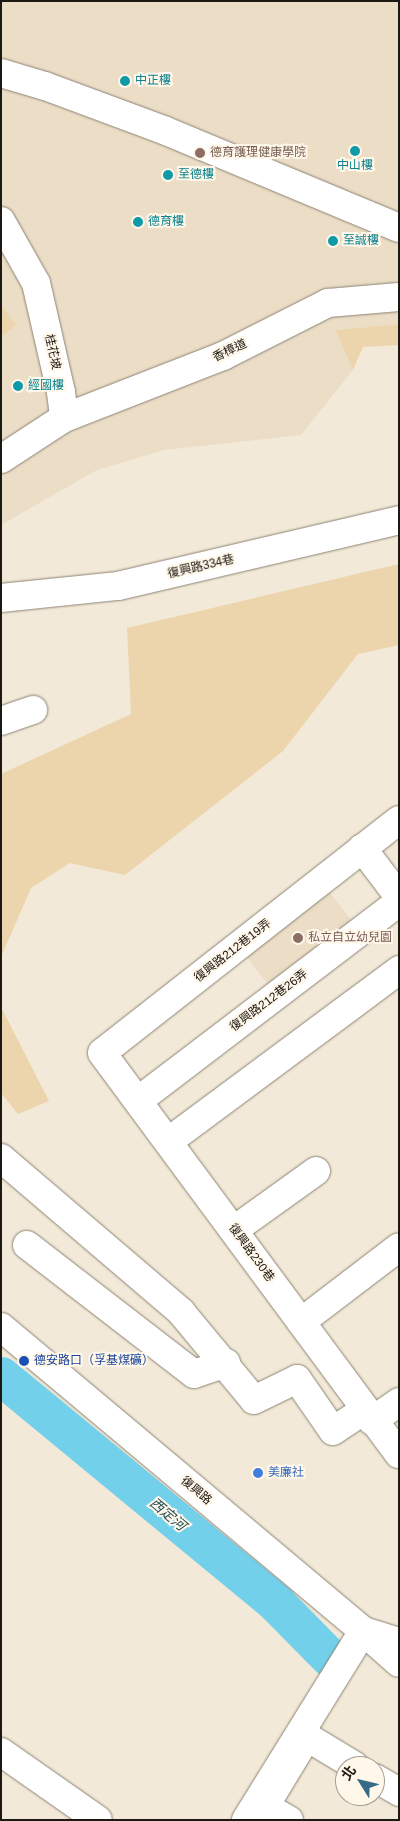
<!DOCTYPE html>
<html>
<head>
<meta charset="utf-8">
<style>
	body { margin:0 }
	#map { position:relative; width:400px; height:1821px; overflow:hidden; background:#f3e9d8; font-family:Helvetica,"Noto Sans TC",sans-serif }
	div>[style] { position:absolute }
	.built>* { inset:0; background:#ebddc6; transform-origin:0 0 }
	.green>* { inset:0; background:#ecd5ac }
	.river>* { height:39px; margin:-19.5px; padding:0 19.5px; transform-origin:19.5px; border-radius:19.5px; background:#73d0eb }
	.roads { filter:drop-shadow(0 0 1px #8c8374) drop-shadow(0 0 1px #8c8374) }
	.minor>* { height:28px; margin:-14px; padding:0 14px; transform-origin:14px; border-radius:14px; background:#fff }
	.dots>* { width:14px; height:14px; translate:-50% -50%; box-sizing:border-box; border:2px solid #fff7e9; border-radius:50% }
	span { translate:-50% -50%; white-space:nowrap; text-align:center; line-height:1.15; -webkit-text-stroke:4px #fff7e9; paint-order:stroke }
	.culture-label { font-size:12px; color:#0d838f }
	.left { translate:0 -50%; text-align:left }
	.education-label { font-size:12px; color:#785e54 }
	.street-label { font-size:12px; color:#1c1812 }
	.transit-label { font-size:12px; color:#164399 }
	.shop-label { font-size:12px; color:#366cbe }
	.water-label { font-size:14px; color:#244e5a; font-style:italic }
	.frame { position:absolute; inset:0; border:2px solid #1c1812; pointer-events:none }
	.north { position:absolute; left:335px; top:1756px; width:50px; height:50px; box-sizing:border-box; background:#fff7e9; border:1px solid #a49e93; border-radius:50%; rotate:306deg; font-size:14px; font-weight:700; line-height:20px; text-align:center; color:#1c1812 }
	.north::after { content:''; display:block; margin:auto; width:18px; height:22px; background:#356b87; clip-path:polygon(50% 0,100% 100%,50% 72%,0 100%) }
</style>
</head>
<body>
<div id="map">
	<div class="built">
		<i style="clip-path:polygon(1px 1px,399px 1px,399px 324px,335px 330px,353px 370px,301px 435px,164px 450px,97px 470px,1px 525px)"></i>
		<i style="left:322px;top:882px;width:59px;height:105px;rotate:53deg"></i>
	</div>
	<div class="green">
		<i style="clip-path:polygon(1px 305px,16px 325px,1px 337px)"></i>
		<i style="clip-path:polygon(399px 324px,399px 345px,363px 347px,353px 370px,335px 330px)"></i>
		<i style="clip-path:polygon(399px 564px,399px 645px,358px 654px,283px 751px,125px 875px,70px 863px,31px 888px,1px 957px,1px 774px,131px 714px,127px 628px)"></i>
		<i style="clip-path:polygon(1px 1007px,49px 1101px,18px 1114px,1px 1093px)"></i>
	</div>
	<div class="river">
		<i style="left:1px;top:1376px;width:357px;rotate:39.5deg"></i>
		<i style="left:276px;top:1603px;width:76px;rotate:45.5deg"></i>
	</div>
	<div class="roads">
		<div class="minor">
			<i style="left:1px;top:73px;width:46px;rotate:16.5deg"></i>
			<i style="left:45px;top:86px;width:129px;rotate:20.4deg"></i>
			<i style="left:166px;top:131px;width:252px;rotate:22.6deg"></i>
			<i style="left:1px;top:221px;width:71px;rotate:60.6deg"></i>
			<i style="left:36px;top:283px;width:112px;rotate:77.1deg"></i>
			<i style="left:61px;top:392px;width:26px;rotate:83deg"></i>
			<i style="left:64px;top:418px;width:75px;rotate:146.9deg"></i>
			<i style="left:64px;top:418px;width:171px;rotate:-21.3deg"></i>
			<i style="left:223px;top:356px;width:118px;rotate:-26.8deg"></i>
			<i style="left:328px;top:303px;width:71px;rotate:-4.8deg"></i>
			<i style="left:1px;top:598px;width:118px;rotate:-5.9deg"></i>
			<i style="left:118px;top:586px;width:289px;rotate:-13.2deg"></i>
			<i style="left:1px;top:721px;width:34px;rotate:-19deg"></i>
			<i style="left:399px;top:820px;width:377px;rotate:141.9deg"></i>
			<i style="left:102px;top:1053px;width:499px;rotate:53.5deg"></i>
			<i style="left:362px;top:848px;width:61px;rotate:52.9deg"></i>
			<i style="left:139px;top:1100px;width:327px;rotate:-37.3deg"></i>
			<i style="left:169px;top:1141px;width:287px;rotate:-36.6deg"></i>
			<i style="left:1px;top:1158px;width:237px;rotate:40.5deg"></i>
			<i style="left:181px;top:1312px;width:114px;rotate:50.3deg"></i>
			<i style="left:254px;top:1400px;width:48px;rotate:-26deg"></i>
			<i style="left:297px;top:1379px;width:63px;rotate:55.3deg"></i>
			<i style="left:333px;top:1431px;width:37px;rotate:-34deg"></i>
			<i style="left:234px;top:1230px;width:101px;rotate:-35.7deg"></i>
			<i style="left:27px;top:1245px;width:211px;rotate:37.7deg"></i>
			<i style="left:194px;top:1374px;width:34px;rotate:-19deg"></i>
			<i style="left:301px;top:1322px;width:123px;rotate:-37.4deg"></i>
			<i style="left:1px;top:1327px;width:473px;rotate:40deg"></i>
			<i style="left:363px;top:1631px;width:38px;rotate:17deg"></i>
			<i style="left:372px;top:1421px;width:33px;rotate:-35deg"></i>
			<i style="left:1px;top:1752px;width:118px;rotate:35deg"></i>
			<i style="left:375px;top:1778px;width:28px;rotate:30deg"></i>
			<i style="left:246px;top:1820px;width:222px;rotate:-58.2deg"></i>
			<i style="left:363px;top:1631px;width:48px;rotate:41.6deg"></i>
			<i style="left:289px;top:1820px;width:28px;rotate:-150deg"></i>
			<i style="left:265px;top:1806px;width:81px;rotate:-58.7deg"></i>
			<i style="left:307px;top:1737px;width:56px;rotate:31.1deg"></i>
		</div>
	</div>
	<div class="dots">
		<i style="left:125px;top:81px;background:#0f9aa8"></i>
		<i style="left:355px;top:151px;background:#0f9aa8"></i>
		<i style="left:200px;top:153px;background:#8d6e63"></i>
		<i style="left:168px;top:175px;background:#0f9aa8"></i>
		<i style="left:138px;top:222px;background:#0f9aa8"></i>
		<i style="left:333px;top:241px;background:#0f9aa8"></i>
		<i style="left:18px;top:386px;background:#0f9aa8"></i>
		<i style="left:298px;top:938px;background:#8d6e63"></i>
		<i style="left:24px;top:1361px;background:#1a4fb4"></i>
		<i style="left:258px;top:1473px;background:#3f7fe0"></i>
	</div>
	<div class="culture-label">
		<span class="left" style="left:135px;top:81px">中正樓</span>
		<span style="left:355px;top:166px">中山樓</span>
		<span class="left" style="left:178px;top:175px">至德樓</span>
		<span class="left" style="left:148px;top:222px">德育樓</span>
		<span class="left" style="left:343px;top:241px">至誠樓</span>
		<span class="left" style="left:28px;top:386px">經國樓</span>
	</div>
	<div class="education-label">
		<span class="left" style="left:210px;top:153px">德育護理健康學院</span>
		<span class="left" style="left:308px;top:938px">私立自立幼兒園</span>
	</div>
	<div class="street-label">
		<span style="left:230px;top:351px;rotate:-25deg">香樟道</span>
		<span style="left:52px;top:352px;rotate:77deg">桂花坡</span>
		<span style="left:201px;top:567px;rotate:-13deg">復興路334巷</span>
		<span style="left:233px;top:951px;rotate:-38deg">復興路212巷19弄</span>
		<span style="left:269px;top:1001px;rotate:-37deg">復興路212巷26弄</span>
		<span style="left:251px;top:1253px;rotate:54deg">復興路230巷</span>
		<span style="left:196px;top:1491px;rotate:40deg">復興路</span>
	</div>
	<div class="transit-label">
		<span class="left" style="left:34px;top:1361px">德安路口（孚基煤礦）</span>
	</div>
	<div class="shop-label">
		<span class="left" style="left:268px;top:1473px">美廉社</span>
	</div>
	<div class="water-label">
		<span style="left:168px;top:1514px;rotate:40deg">西定河</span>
	</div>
	<div class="frame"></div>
	<div class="north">北</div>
</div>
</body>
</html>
